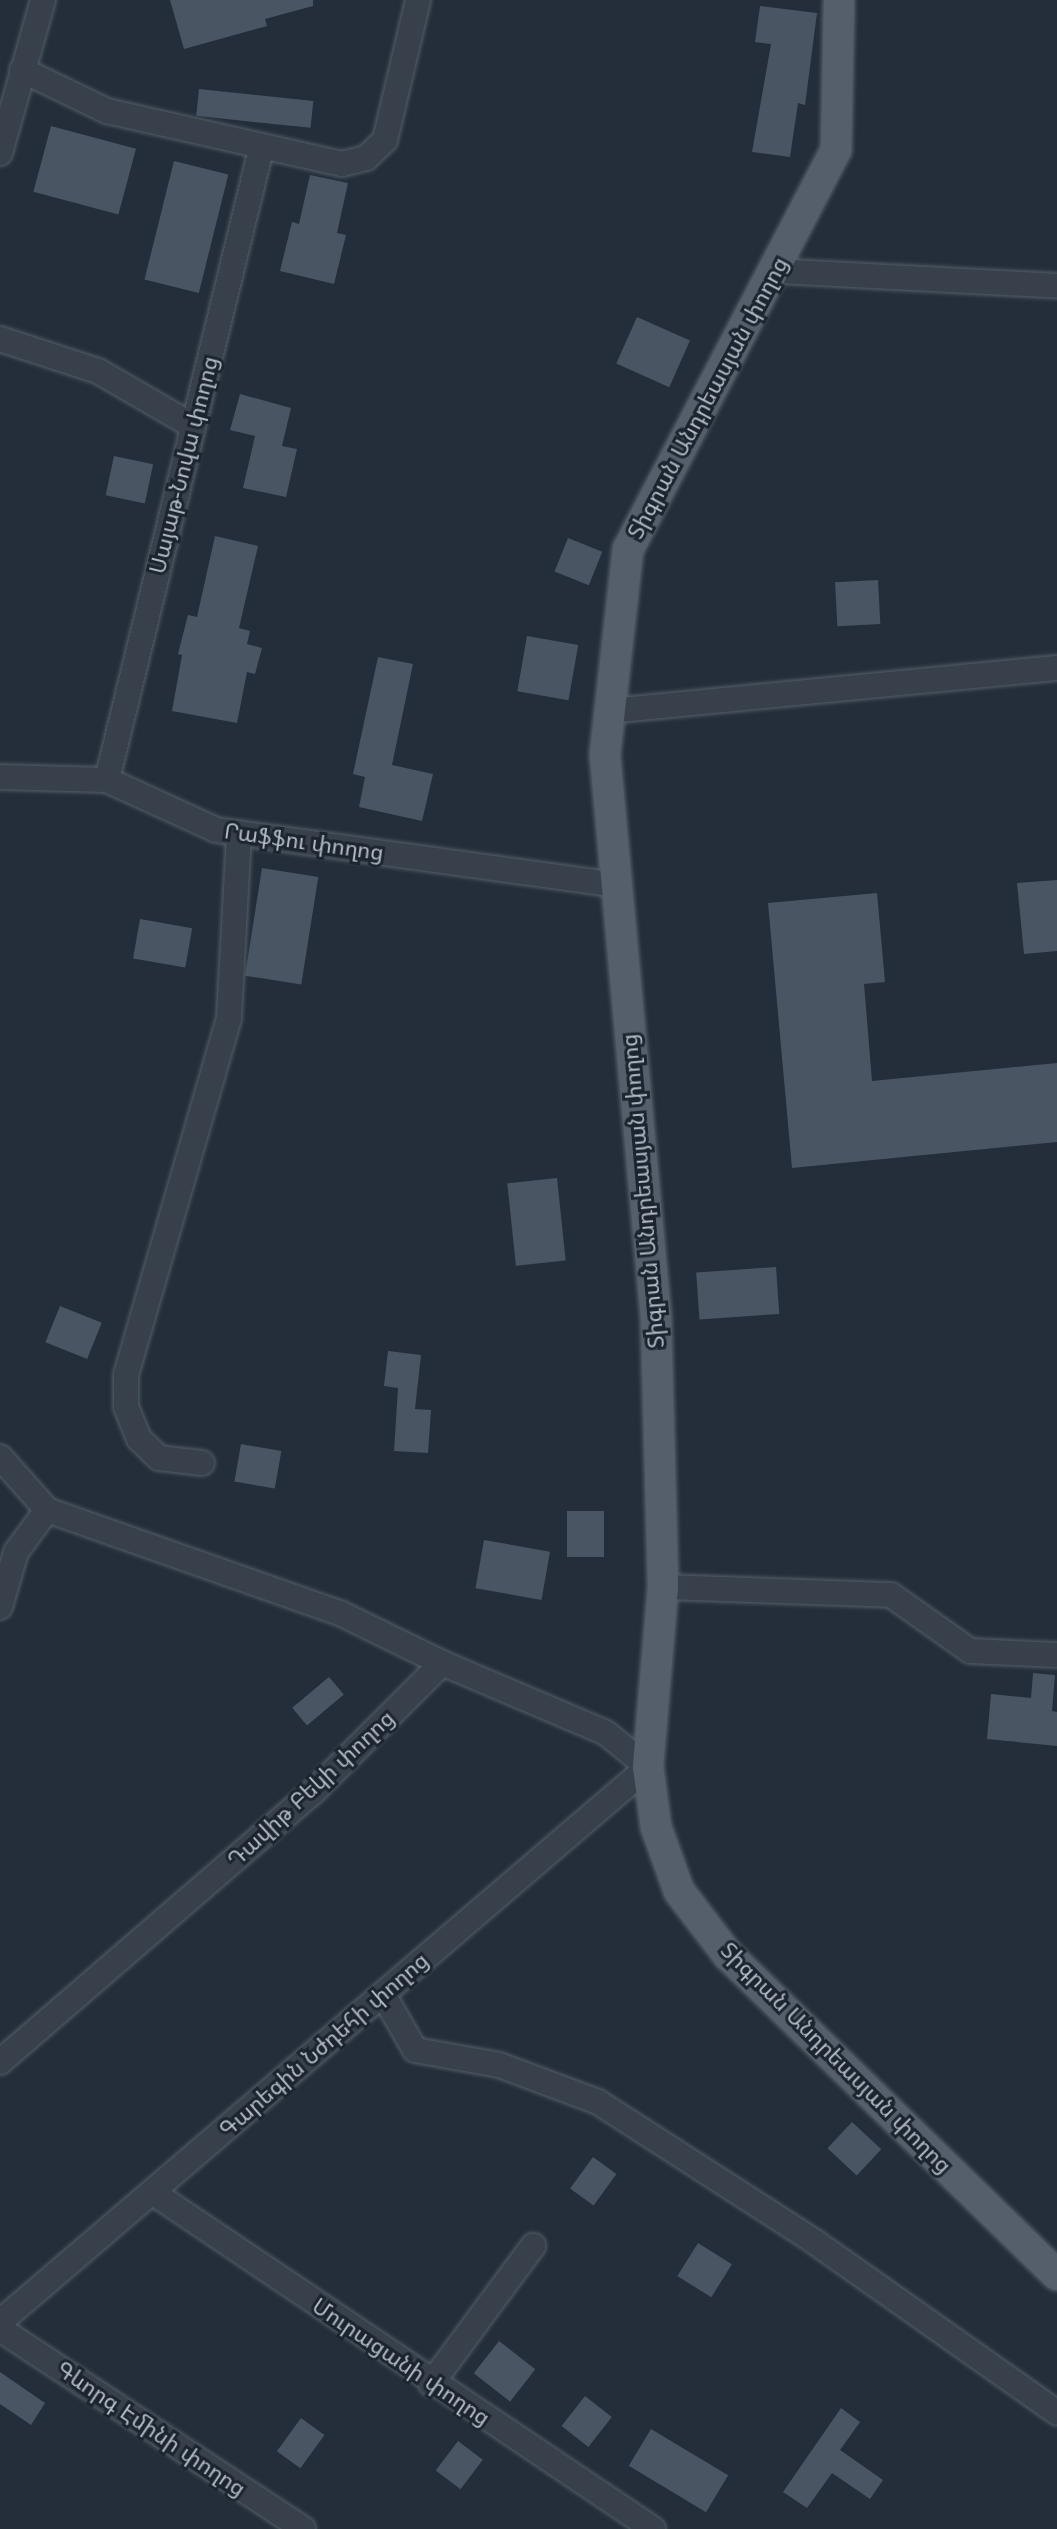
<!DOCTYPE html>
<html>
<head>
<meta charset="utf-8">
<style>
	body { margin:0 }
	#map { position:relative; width:1057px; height:2529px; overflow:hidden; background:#232e3a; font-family:Helvetica,"Noto Sans Armenian",sans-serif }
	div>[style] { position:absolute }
	.building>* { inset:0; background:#495563; transform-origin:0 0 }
	.roads { filter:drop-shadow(0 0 2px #555e68) drop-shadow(0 0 2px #555e68) }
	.minor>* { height:24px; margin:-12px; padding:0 12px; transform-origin:12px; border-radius:12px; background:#37404b }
	.major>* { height:30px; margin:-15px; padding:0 15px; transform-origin:15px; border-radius:15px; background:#555f6b }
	span { translate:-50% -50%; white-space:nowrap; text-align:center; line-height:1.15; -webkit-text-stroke:6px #1c252f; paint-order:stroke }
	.street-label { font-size:22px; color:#b2bbc6 }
</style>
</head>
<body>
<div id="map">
	<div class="building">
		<i style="clip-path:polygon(170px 0,313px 0,313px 6px,265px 19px,267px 26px,184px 49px)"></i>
		<i style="clip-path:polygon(760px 6px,817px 13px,805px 105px,798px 103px,790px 157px,752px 152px,771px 44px,755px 42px)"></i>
		<i style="left:199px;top:89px;width:115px;height:27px;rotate:6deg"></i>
		<i style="left:51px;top:126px;width:88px;height:68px;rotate:15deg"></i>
		<i style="left:174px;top:161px;width:56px;height:122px;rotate:14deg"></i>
		<i style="clip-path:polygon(310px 175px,348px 183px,337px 233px,346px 235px,334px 284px,280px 271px,292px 222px,299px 224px)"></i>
		<i style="left:637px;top:317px;width:58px;height:51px;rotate:24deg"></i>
		<i style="clip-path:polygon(240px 394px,291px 408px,282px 446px,297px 449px,286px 497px,243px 488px,255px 436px,230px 430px)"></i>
		<i style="left:114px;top:456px;width:40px;height:40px;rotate:12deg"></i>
		<i style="clip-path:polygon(215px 536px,258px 546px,239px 628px,250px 631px,247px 644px,262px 648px,255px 674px,247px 672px,237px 723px,172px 711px,182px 655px,178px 654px,188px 615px,197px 617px)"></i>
		<i style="left:568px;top:538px;width:37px;height:36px;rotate:22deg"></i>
		<i style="left:878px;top:580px;width:44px;height:43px;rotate:87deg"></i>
		<i style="left:527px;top:636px;width:52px;height:56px;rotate:10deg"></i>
		<i style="clip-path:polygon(378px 657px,413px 664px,392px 765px,433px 774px,422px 821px,359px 807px,365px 777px,353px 774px)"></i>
		<i style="left:262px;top:868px;width:57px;height:109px;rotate:9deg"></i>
		<i style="clip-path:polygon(1057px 880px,1057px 951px,1024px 954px,1017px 883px)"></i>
		<i style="clip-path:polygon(877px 893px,885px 982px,864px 984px,872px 1081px,1057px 1063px,1057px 1142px,792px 1168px,768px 903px)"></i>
		<i style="left:140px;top:919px;width:53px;height:40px;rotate:10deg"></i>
		<i style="left:557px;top:1178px;width:83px;height:50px;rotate:84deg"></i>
		<i style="left:776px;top:1267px;width:47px;height:80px;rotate:86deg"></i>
		<i style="left:60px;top:1306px;width:45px;height:39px;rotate:22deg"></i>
		<i style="clip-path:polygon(388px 1351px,421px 1355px,415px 1409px,431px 1410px,428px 1453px,394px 1451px,398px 1388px,384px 1386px)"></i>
		<i style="left:241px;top:1444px;width:41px;height:38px;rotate:10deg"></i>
		<i style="left:567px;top:1511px;width:37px;height:46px"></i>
		<i style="left:484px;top:1540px;width:67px;height:49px;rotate:10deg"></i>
		<i style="clip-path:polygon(1033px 1673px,1055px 1675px,1052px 1711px,1057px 1712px,1057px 1746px,987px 1739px,991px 1694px,1031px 1698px)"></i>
		<i style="left:329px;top:1677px;width:23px;height:48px;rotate:50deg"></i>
		<i style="left:852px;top:2122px;width:40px;height:36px;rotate:43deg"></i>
		<i style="left:593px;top:2157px;width:29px;height:39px;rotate:36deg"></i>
		<i style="left:698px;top:2243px;width:40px;height:39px;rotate:32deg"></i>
		<i style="left:499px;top:2341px;width:46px;height:41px;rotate:38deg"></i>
		<i style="clip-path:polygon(0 2372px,45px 2403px,31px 2425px,0 2404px)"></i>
		<i style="left:585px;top:2396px;width:34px;height:38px;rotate:38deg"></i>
		<i style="clip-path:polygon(841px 2408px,860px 2422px,840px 2450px,883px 2480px,870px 2499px,832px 2473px,807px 2508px,783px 2492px)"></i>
		<i style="left:301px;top:2418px;width:29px;height:41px;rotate:36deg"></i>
		<i style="left:651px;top:2429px;width:90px;height:43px;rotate:31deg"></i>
		<i style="left:458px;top:2441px;width:31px;height:37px;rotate:37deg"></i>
	</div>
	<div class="roads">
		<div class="minor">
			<i style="left:22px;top:70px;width:94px;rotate:25.8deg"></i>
			<i style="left:107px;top:111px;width:241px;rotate:12.7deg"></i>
			<i style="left:342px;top:164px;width:25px;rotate:-14deg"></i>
			<i style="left:366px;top:158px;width:26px;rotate:-43deg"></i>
			<i style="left:385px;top:140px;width:144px;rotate:-76.7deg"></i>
			<i style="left:0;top:153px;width:159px;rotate:-74.3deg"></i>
			<i style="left:775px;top:271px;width:282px;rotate:3deg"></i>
			<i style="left:0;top:339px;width:103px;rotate:18.1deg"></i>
			<i style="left:98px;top:371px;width:110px;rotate:30.1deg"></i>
			<i style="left:610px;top:711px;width:449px;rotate:-5.5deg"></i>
			<i style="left:0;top:777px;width:107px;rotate:1.6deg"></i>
			<i style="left:107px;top:780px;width:120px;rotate:24.6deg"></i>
			<i style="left:216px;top:830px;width:405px;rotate:7.8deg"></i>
			<i style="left:107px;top:780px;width:650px;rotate:-76.28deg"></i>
			<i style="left:0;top:1457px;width:71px;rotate:48.4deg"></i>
			<i style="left:47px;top:1510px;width:313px;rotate:19.4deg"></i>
			<i style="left:342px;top:1614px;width:111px;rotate:26.1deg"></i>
			<i style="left:202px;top:1463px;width:43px;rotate:-173.4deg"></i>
			<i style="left:159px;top:1458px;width:28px;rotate:-136deg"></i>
			<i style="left:139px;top:1439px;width:35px;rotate:-112deg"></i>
			<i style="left:126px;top:1406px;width:31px;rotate:-90deg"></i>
			<i style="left:126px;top:1375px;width:372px;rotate:-73.9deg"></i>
			<i style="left:229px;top:1018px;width:185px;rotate:-86.9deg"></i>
			<i style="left:663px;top:1587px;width:228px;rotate:2deg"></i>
			<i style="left:891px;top:1595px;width:97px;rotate:35.3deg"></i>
			<i style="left:970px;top:1651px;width:87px;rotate:2.6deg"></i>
			<i style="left:0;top:1607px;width:57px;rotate:-73.8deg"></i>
			<i style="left:16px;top:1552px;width:52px;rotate:-53.6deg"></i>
			<i style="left:383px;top:1994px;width:64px;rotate:60.3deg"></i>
			<i style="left:415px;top:2050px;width:85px;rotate:10.1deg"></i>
			<i style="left:499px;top:2065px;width:106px;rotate:20.5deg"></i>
			<i style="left:598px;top:2102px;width:258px;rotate:32.8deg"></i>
			<i style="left:815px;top:2242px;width:296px;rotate:35.2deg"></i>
			<i style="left:0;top:2062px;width:412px;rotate:-40.8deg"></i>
			<i style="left:312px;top:1793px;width:184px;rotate:-45deg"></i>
			<i style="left:442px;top:1663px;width:178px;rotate:23.1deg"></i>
			<i style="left:606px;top:1733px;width:54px;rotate:39deg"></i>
			<i style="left:648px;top:1767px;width:853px;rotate:139.42deg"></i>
			<i style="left:152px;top:2192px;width:604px;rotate:33.93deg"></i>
			<i style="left:0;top:2329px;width:363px;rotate:33.4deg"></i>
			<i style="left:431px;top:2384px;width:172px;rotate:-53.5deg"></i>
		</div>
		<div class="major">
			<i style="left:839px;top:0;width:150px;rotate:91.1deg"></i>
			<i style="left:836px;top:150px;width:450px;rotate:117.5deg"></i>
			<i style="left:628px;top:549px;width:207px;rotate:96.4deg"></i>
			<i style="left:605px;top:755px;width:565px;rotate:84.82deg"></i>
			<i style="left:656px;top:1318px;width:269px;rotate:88.5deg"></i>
			<i style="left:663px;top:1587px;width:181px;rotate:94.8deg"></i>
			<i style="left:648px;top:1767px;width:61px;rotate:82.4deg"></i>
			<i style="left:656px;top:1827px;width:68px;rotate:70.2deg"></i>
			<i style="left:679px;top:1891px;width:81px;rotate:52.6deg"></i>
			<i style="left:728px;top:1955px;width:459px;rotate:44.2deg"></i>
		</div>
	</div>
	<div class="street-label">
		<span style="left:708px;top:398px;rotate:-62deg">Տիգրան Անդրեասյան փողոց</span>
		<span style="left:184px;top:465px;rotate:-76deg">Սայաթ-Նովա փողոց</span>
		<span style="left:304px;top:842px;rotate:8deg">Րաֆֆու փողոց</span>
		<span style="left:643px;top:1191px;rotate:-95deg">Տիգրան Անդրեասյան փողոց</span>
		<span style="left:311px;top:1789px;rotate:-43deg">Դավիթ Բեկի փողոց</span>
		<span style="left:324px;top:2045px;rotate:-41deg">Գարեգին Նժդեհի փողոց</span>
		<span style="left:836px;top:2058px;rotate:45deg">Տիգրան Անդրեասյան փողոց</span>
		<span style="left:401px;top:2362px;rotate:34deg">Մուրացանի փողոց</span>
		<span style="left:151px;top:2429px;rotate:34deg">Գևորգ Էմինի փողոց</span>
	</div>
</div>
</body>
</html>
